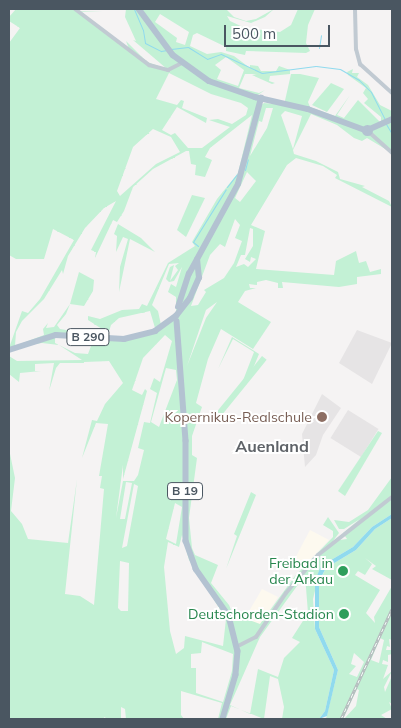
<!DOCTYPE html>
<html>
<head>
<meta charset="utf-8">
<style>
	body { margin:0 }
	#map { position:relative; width:401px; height:728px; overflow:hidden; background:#f5f3f3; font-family:Mulish,sans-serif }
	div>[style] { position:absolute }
	.commercial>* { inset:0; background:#fdf9ef }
	.education>* { inset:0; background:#e6e4e5; transform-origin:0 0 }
	.green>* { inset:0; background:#c3f1d5; transform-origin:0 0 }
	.water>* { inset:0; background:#90daee }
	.stream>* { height:1px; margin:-0.5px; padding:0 0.5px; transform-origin:0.5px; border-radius:0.5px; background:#90daee }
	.tertiary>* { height:4px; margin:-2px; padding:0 2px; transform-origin:2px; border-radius:2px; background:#c1cad2 }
	.primary>* { height:5.5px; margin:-2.75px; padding:0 2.75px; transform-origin:2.75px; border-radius:2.75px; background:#b3c2d1 }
	.primary>.ring { margin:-2.75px; padding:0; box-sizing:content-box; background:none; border:5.5px solid #b3c2d1; border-radius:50% }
	.rail>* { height:3px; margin-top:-1.5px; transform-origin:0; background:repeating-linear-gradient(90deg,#fff 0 4px,#b5b8bd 0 8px); box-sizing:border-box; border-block:1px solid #b5b8bd }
	.dots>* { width:14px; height:14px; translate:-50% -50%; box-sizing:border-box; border:2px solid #fff; border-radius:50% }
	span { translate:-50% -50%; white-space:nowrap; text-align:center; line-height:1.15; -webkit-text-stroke:4px #fff; paint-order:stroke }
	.shield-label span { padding:1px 4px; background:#fff; border:1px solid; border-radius:4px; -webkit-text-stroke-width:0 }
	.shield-label { font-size:12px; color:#4a5661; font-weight:700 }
	.education-label { font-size:14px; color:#785e54 }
	.right { translate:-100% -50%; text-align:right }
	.leisure-label { font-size:14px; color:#27864d }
	.quarter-label { font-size:16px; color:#5f6368; font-weight:700 }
	.frame { position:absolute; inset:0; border:10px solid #4a5661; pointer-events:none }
	.scale { position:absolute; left:224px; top:25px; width:106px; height:22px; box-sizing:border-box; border:2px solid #4a5661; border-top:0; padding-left:6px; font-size:15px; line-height:18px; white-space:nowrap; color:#4a5661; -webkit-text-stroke:4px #fff; paint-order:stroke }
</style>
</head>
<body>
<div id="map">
	<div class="commercial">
		<i style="clip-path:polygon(310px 530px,329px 540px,301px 569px,292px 564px)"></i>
		<i style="clip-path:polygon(262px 589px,278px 597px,260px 625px,245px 618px)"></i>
	</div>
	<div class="education">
		<i style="clip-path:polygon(357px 330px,392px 343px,372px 384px,339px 363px)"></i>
		<i style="clip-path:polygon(322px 394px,341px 408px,323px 435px,316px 455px,305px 467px,302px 434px)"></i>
		<i style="left:348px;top:410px;width:36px;height:33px;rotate:32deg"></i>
	</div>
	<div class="green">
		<i style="clip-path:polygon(evenodd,16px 9px,76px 9px,129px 49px,126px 41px,147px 62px,167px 69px,133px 40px,136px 41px,125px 17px,126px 9px,226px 9px,234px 17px,246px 21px,256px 19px,274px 9px,265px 17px,251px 23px,227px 16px,230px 21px,245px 28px,280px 32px,291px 25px,298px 9px,315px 9px,308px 25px,306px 43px,310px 51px,306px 53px,246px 51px,245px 55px,226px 51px,226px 47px,197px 33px,193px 35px,190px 46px,207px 54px,221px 52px,234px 56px,250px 68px,250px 65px,258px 66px,261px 71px,276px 71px,279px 66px,290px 70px,290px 74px,270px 76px,269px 81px,275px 83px,272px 84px,252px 75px,257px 74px,245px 74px,239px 88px,259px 93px,265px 90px,255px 97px,260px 106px,264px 103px,284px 105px,291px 74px,300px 74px,319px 78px,308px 102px,310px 107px,335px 116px,350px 95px,337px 115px,344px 118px,358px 100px,381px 123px,381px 117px,364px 103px,368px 99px,363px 93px,366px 88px,348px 75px,347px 72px,353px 69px,352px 73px,359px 73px,357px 77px,368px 85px,380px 105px,392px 111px,392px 117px,387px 118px,392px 119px,392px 153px,367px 138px,362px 141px,354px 138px,337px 125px,311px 114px,293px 150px,294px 154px,316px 161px,338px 172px,340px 179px,365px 186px,362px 187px,389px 201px,392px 207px,335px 178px,337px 175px,323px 166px,296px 158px,287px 165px,251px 225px,265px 231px,256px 269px,334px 275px,336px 261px,356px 251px,359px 263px,366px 261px,370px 272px,381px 269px,381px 274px,357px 277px,357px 284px,339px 287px,282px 282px,283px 288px,278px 288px,278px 283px,266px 280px,257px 282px,257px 285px,249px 284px,250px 288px,256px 288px,245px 291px,238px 302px,271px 322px,253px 349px,221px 329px,208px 359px,196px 403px,202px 407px,192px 436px,192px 455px,197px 458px,189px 518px,192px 548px,195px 555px,218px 565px,211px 583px,229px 605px,236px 621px,238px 616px,260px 624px,295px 576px,333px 537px,333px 531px,323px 525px,328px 517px,339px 533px,333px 541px,347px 539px,343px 533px,360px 519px,344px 529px,339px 529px,334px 520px,349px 522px,368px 510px,392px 477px,392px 514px,372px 527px,353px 547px,321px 566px,313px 599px,315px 629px,334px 670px,325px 711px,319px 719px,282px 719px,284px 707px,278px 679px,270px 676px,264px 719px,231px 706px,226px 719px,218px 719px,222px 703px,181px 691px,181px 715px,184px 719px,126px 719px,125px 709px,121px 707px,121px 719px,106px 719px,105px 717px,102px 719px,9px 719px,9px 449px,15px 478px,11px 511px,22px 524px,28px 539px,68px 543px,77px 479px,65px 594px,80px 596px,94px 605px,104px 489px,100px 488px,102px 476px,99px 476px,108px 424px,96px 423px,82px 458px,92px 420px,97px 421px,105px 404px,123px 383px,109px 361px,60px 363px,56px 368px,49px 391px,54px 363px,35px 364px,35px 371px,41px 371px,20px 373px,19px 382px,9px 374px,9px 356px,17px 361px,82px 360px,59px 345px,42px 343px,9px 348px,22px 311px,28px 313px,40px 299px,74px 240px,53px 229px,44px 259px,16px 259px,9px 255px,9px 43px,20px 28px,9px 21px,9px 17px,16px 9px,160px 14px,189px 32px,185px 45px,176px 42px,177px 38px,155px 22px,160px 14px,16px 9px,226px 57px,244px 70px,238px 86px,217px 79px,221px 70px,215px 65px,226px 57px,16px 9px,169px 73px,211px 94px,241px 103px,248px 108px,246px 115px,232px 124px,218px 119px,209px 120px,230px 127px,202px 148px,188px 148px,175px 133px,171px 135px,162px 130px,177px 107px,206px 123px,207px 118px,182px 108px,184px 101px,181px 100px,177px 105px,156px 99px,169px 73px,16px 9px,266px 108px,273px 108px,267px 128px,250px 156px,259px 121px,262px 122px,266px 108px,16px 9px,285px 111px,302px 116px,293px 149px,281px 115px,285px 111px,16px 9px,252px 115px,238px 173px,217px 199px,192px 242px,195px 246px,168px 263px,147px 306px,142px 304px,139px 309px,122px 310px,100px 319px,88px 316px,88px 320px,102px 329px,103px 336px,60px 329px,57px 325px,66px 314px,70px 304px,84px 306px,93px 291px,94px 280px,79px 272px,70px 304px,54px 327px,46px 328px,48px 323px,43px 329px,44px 335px,15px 346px,16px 332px,22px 321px,44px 299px,62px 270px,63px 274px,68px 256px,85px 228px,104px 208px,116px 201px,91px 250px,96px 252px,95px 258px,113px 220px,117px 222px,124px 211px,133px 187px,153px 169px,186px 151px,189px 151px,191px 164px,196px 165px,195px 175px,205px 177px,212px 160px,205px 157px,210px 148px,252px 115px,16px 9px,153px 129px,171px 137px,180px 152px,156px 164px,120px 196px,117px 191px,133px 147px,153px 129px,16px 9px,247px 172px,256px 181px,240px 202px,235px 198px,247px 172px,16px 9px,235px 219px,240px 225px,235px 238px,242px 241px,234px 263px,224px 278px,204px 290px,206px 292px,198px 305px,191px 306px,210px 255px,220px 244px,225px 247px,235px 219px,16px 9px,250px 228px,253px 229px,253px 246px,245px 259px,250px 262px,251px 257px,256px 259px,248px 267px,244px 264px,236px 267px,241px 255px,245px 255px,250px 228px,16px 9px,179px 263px,175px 266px,178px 270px,170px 281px,174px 265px,170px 267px,166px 279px,169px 282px,174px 281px,182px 267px,176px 287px,171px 284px,168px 292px,176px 297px,176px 313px,161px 325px,158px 311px,152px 305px,169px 264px,179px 263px,16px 9px,217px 302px,206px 318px,187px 366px,206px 310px,217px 302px,16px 9px,150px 311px,155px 328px,145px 334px,113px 338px,108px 335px,111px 325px,119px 318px,150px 311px,16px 9px,165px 335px,172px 341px,160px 382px,154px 378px,150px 389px,157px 393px,150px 423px,144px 422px,138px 448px,144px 450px,138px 475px,134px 481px,123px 481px,116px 518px,123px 465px,123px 479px,147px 391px,145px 389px,142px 395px,132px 390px,143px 358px,165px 335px,16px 9px,55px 337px,91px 340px,91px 346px,88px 354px,75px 353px,55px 343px,55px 337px,16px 9px,166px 368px,176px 370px,177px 380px,159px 427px,151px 422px,166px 368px,16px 9px,126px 482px,132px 483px,125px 519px,120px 519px,126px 482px,16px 9px,134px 484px,138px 486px,127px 546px,122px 548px,134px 484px,16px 9px,175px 503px,182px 507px,176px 544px,166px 539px,175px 503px,16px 9px,182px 535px,189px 560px,226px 619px,223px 646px,185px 636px,184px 648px,176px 654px,170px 631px,164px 567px,168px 542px,179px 547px,182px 535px,16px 9px,120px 561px,129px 563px,128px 611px,121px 611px,118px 608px,120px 561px,16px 9px,305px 575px,308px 613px,292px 638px,300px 642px,284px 658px,278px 677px,258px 669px,250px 714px,230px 705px,260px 637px,305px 575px,16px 9px,202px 642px,233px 654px,232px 671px,223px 702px,196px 693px,196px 668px,191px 668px,191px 654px,201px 653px,202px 642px)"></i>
		<i style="clip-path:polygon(331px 83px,344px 89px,327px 112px,312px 105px)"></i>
		<i style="clip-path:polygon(192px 195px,205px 198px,186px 237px,177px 230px)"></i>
		<i style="clip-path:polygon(118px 224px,141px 238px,155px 252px,130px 239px,119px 292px,120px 267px,128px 239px,123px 237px,116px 252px,117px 236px,114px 234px)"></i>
		<i style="clip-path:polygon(232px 337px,259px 354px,246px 385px,242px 383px,254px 352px,233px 339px,218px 369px)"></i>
		<i style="left:262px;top:356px;width:6px;height:76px;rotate:39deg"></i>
		<i style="clip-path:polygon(378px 431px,382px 433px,345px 496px,338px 491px)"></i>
		<i style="clip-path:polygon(251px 492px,256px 495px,226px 569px,237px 536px,234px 534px)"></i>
		<i style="clip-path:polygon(evenodd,392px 518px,392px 580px,372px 569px,376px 566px,365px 558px,372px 564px,365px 575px,358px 571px,355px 575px,380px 590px,366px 613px,375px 623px,374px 617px,392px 586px,392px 640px,389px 639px,390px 647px,387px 646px,386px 650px,392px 650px,392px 654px,388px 655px,388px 662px,383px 660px,382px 664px,388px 665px,383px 679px,392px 671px,384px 687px,385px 692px,392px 676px,392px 704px,389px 702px,392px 709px,381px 715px,387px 719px,344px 719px,356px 706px,359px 690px,357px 689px,343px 719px,326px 719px,338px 670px,319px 627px,318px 584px,326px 568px,356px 550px,375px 529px,392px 518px,380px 638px,384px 640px,379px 663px,371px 660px,380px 638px,392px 518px,354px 653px,364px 662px,357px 677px,349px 674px,356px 666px,351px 664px,354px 653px)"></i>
	</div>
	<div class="water">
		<i style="clip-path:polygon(392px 514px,392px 518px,375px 529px,356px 550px,326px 568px,319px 581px,319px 627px,338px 670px,327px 716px,319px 719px,325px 711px,334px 670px,315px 629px,315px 581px,321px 566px,353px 547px,372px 527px)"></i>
	</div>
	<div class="stream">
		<i style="left:134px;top:9px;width:23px;rotate:67deg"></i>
		<i style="left:143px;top:30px;width:13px;rotate:81deg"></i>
		<i style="left:145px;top:43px;width:18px;rotate:27deg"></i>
		<i style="left:161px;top:51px;width:6px;rotate:-9deg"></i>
		<i style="left:319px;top:48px;width:13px;rotate:-81deg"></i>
		<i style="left:171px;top:49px;width:17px;rotate:-7deg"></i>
		<i style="left:188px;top:47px;width:22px;rotate:32deg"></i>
		<i style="left:207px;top:59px;width:15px;rotate:-20deg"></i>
		<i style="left:221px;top:54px;width:45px;rotate:24.9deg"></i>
		<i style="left:262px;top:73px;width:54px;rotate:-7.4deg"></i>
		<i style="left:316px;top:66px;width:24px;rotate:7deg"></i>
		<i style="left:340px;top:69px;width:22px;rotate:30deg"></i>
		<i style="left:359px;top:80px;width:17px;rotate:45deg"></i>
		<i style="left:371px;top:92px;width:31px;rotate:63deg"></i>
		<i style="left:386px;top:124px;width:12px;rotate:59deg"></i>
		<i style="left:245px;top:170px;width:11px;rotate:-75deg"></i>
		<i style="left:227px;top:187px;width:16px;rotate:-52deg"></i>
		<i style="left:198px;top:246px;width:6px;rotate:-141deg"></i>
		<i style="left:193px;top:242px;width:62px;rotate:-58.1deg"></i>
	</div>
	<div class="tertiary">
		<i style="left:75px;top:9px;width:93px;rotate:37.1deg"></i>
		<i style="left:149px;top:65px;width:20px;rotate:15deg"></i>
		<i style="left:168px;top:70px;width:16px;rotate:-27deg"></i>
		<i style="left:355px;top:9px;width:40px;rotate:88.6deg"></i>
		<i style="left:356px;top:49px;width:16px;rotate:75deg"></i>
		<i style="left:360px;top:64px;width:43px;rotate:42.2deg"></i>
		<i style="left:370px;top:133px;width:30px;rotate:42deg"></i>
		<i style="left:238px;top:646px;width:20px;rotate:-27deg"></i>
		<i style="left:256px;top:637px;width:53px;rotate:-55.7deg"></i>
		<i style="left:286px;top:593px;width:50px;rotate:-49.9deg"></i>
		<i style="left:318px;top:555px;width:94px;rotate:-38.1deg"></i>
	</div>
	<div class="primary">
		<i style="left:139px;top:9px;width:57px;rotate:53.5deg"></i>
		<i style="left:173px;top:55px;width:44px;rotate:35.8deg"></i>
		<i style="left:209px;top:81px;width:49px;rotate:19.2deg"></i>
		<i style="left:255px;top:97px;width:54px;rotate:12.8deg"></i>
		<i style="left:308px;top:109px;width:61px;rotate:20.2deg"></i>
		<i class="ring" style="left:365px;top:128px;width:0.5px;height:0.5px"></i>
		<i style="left:370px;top:129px;width:24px;rotate:-24deg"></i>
		<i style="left:178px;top:307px;width:35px;rotate:-72deg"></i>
		<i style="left:189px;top:274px;width:102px;rotate:-61.4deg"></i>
		<i style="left:238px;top:184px;width:89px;rotate:-75deg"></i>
		<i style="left:177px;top:321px;width:120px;rotate:85.7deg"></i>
		<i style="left:186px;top:441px;width:100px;rotate:90deg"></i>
		<i style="left:186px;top:541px;width:30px;rotate:70deg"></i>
		<i style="left:196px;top:569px;width:57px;rotate:54.9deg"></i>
		<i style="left:229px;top:616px;width:36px;rotate:76deg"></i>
		<i style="left:238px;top:651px;width:24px;rotate:95deg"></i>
		<i style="left:236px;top:675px;width:46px;rotate:106.5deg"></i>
		<i style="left:9px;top:350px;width:49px;rotate:-17.7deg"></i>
		<i style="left:56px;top:335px;width:68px;rotate:3.4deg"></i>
		<i style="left:124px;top:339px;width:32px;rotate:-14deg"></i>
		<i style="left:155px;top:331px;width:26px;rotate:-36deg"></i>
		<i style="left:176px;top:316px;width:23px;rotate:-52deg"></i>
		<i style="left:190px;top:298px;width:22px;rotate:-66deg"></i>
		<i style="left:199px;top:278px;width:18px;rotate:-96deg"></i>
	</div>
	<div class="rail">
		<i style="left:341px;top:719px;width:121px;rotate:-65.1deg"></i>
	</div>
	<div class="dots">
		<i style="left:322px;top:417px;background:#8d6e63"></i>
		<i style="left:343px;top:571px;background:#2e9e5b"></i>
		<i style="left:344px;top:614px;background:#2e9e5b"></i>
	</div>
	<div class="shield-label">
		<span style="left:88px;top:337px">B 290</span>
		<span style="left:185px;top:491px">B 19</span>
	</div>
	<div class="education-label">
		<span class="right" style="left:312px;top:417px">Kopernikus-Realschule</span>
	</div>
	<div class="leisure-label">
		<span class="right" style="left:333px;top:571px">Freibad in<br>der Arkau</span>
		<span class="right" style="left:334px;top:614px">Deutschorden-Stadion</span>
	</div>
	<div class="quarter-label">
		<span style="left:272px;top:446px">Auenland</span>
	</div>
	<div class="frame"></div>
	<div class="scale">500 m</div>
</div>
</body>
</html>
